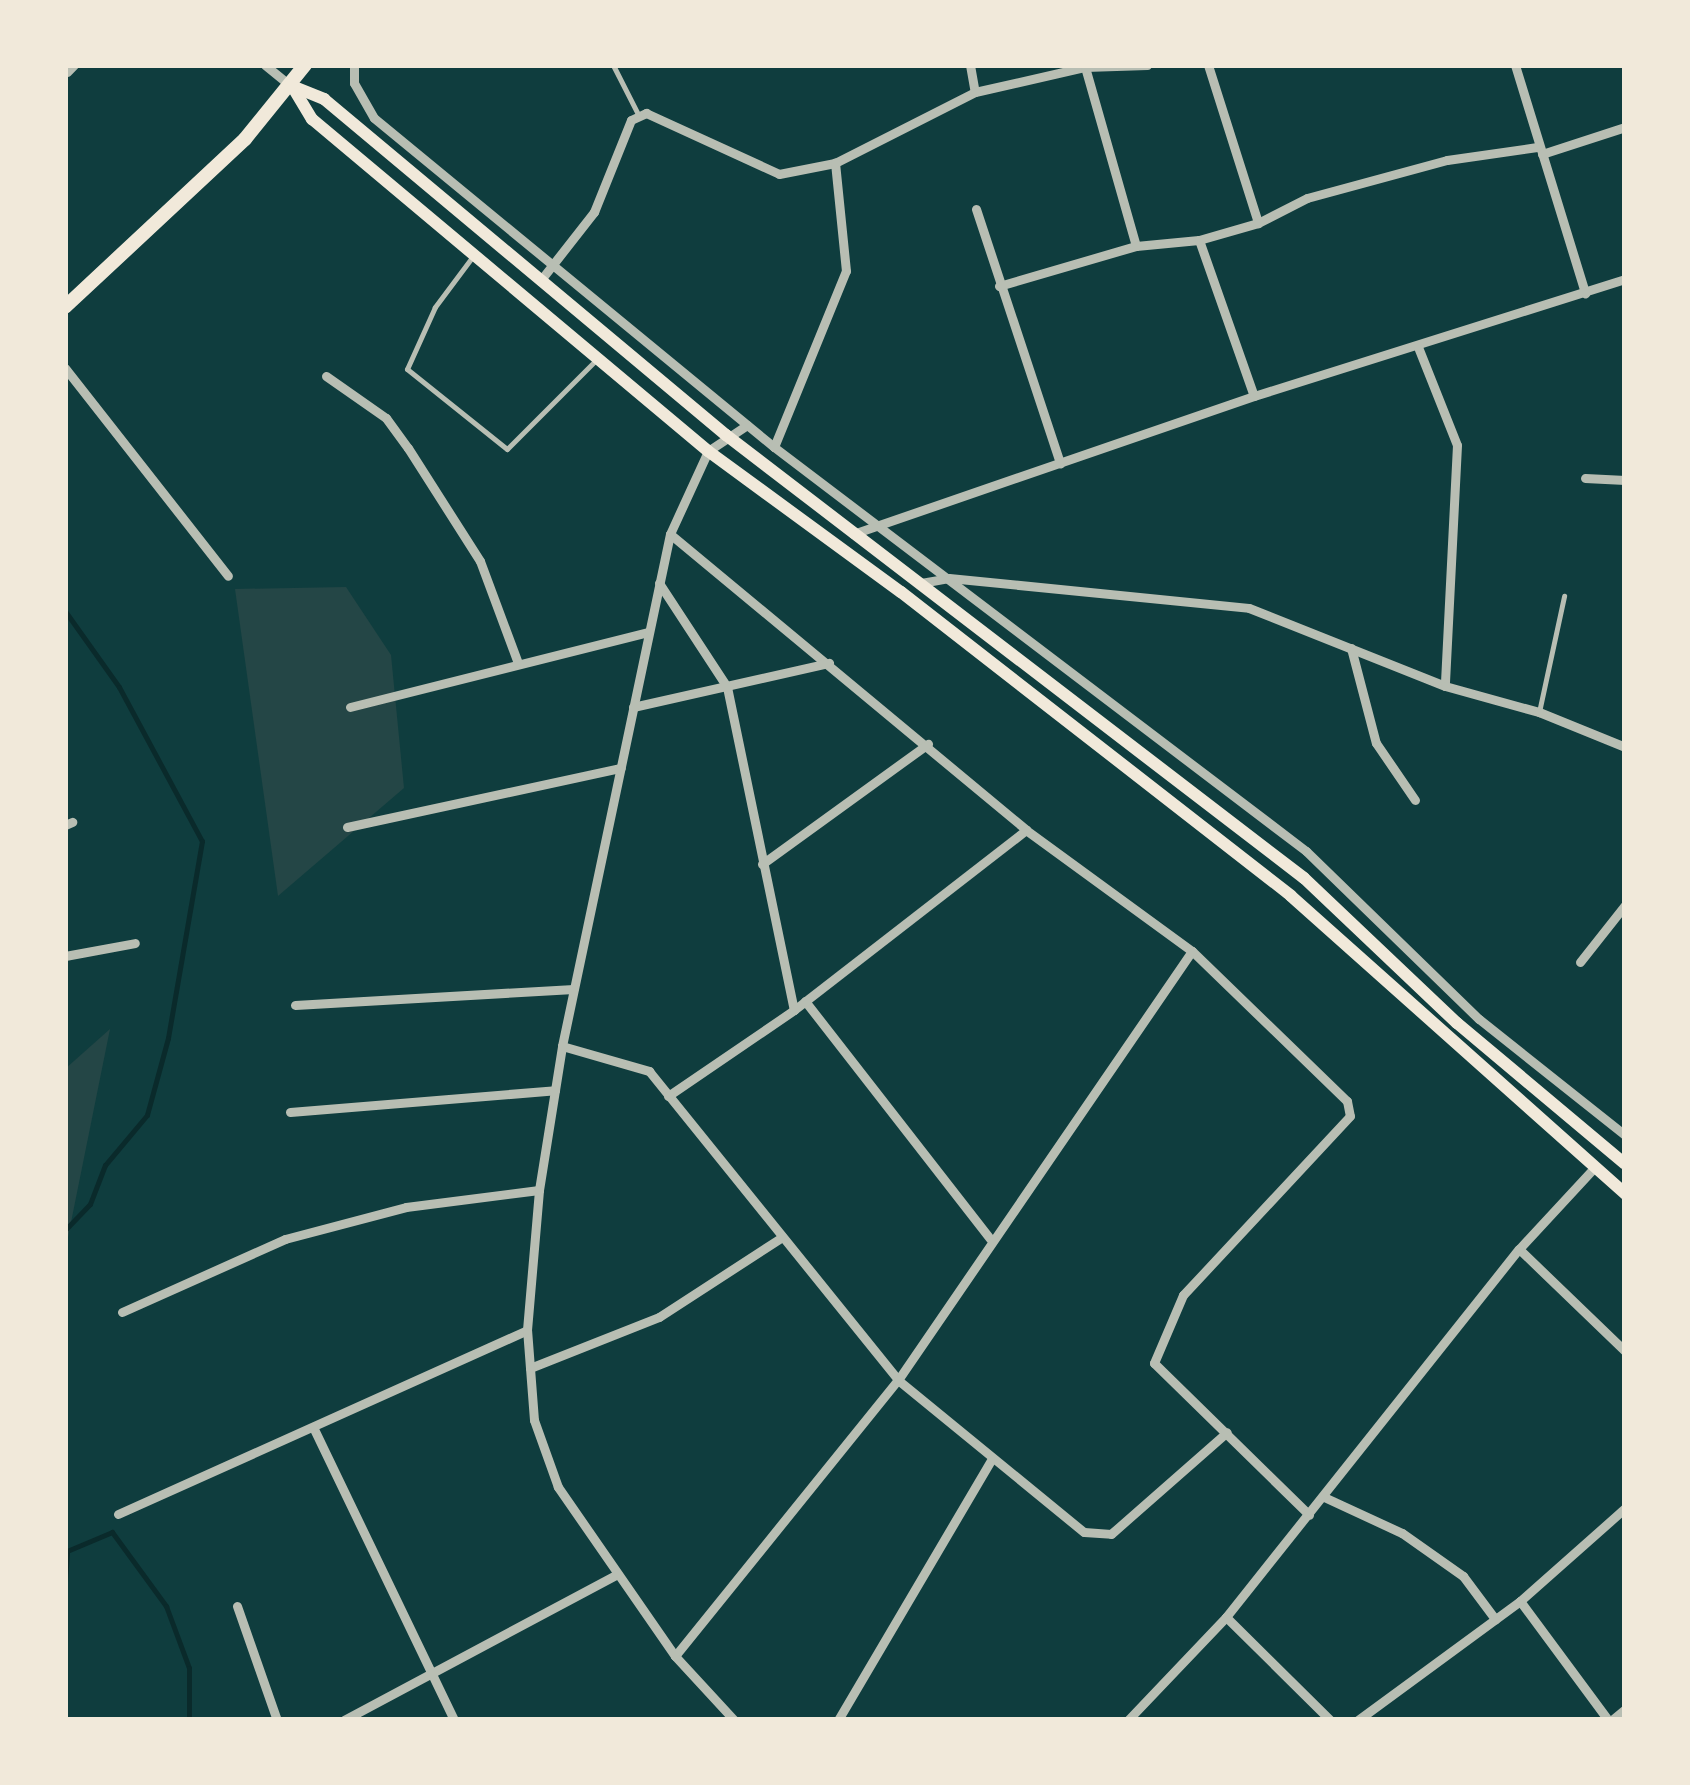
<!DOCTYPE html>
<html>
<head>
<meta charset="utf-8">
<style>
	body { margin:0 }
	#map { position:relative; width:1690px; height:1785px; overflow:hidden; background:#0f3d3e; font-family:"Nunito Sans",sans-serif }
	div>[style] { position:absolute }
	.green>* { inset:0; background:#244646 }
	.stream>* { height:5px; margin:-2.5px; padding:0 2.5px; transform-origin:2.5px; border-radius:2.5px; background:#0a2a2b }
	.service>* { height:5px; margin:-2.5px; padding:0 2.5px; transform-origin:2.5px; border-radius:2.5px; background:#b8beb3 }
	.minor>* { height:9px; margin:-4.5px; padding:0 4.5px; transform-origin:4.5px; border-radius:4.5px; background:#b8beb3 }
	.secondary>* { height:12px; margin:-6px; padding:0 6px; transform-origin:6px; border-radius:6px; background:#f1e9da }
	.primary>* { height:14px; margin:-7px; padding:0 7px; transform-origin:7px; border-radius:7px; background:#f1e9da }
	span { translate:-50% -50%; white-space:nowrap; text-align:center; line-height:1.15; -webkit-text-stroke:10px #f1e9da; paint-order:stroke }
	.frame { position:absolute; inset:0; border:68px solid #f1e9da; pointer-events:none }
</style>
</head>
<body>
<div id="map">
	<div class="green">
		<i style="clip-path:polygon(346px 587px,391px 655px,404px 788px,278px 896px,235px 589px)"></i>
		<i style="clip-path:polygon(110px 1029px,65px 1252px,65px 1069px)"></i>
	</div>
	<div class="stream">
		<i style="left:65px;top:611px;width:93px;rotate:54.6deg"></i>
		<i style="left:119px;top:687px;width:175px;rotate:61.7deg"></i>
		<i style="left:202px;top:841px;width:200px;rotate:99.8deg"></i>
		<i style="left:168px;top:1038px;width:80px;rotate:105.3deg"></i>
		<i style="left:147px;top:1115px;width:65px;rotate:130deg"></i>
		<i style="left:105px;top:1165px;width:42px;rotate:111deg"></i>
		<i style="left:90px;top:1204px;width:36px;rotate:134deg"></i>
		<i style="left:65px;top:1581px;width:30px;rotate:-86deg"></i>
		<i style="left:67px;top:1551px;width:49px;rotate:-22.9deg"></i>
		<i style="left:112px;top:1532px;width:92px;rotate:53.9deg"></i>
		<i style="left:166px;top:1606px;width:66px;rotate:69.6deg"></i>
		<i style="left:189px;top:1668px;width:52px;rotate:90deg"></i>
	</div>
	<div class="service">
		<i style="left:613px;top:65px;width:57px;rotate:63deg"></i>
		<i style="left:473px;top:256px;width:64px;rotate:126.7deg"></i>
		<i style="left:435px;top:307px;width:68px;rotate:114.3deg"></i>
		<i style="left:407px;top:369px;width:128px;rotate:38.7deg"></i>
		<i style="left:507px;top:449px;width:124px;rotate:-45deg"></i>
		<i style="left:1539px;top:712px;width:119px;rotate:-77.8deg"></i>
	</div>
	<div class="minor">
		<i style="left:265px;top:65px;width:32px;rotate:39deg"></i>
		<i style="left:354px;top:65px;width:18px;rotate:90deg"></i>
		<i style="left:354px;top:83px;width:40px;rotate:60.3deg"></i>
		<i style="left:374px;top:118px;width:518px;rotate:39.44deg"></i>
		<i style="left:774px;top:447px;width:668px;rotate:37.21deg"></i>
		<i style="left:1306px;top:851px;width:241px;rotate:44.2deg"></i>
		<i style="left:1479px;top:1019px;width:186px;rotate:38.5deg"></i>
		<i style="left:970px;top:65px;width:27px;rotate:80deg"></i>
		<i style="left:1208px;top:65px;width:166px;rotate:72.4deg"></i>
		<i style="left:1515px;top:65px;width:239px;rotate:72.9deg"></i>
		<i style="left:1085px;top:67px;width:186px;rotate:74.1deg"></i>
		<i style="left:67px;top:72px;width:10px;rotate:-45deg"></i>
		<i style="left:1542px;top:154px;width:87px;rotate:-18deg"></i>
		<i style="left:976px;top:209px;width:268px;rotate:71.7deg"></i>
		<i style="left:1199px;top:240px;width:165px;rotate:70.6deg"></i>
		<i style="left:540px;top:281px;width:88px;rotate:-52deg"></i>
		<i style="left:594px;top:212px;width:99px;rotate:-68.1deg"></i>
		<i style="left:631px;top:120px;width:17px;rotate:-25deg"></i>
		<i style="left:646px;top:113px;width:146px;rotate:24.6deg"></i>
		<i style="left:779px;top:174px;width:57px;rotate:-11.1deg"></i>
		<i style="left:835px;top:163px;width:157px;rotate:-26.9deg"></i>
		<i style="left:975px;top:92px;width:113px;rotate:-12.8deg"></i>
		<i style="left:1085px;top:67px;width:62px;rotate:-1.8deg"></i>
		<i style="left:999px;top:286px;width:143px;rotate:-16.3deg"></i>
		<i style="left:1136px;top:246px;width:63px;rotate:-5.4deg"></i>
		<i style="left:1199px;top:240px;width:61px;rotate:-16.1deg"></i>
		<i style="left:1258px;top:223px;width:55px;rotate:-27deg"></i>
		<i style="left:1307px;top:198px;width:145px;rotate:-15.2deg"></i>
		<i style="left:1447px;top:160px;width:91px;rotate:-8.2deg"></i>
		<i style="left:1418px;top:347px;width:105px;rotate:68.3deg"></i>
		<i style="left:1457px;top:445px;width:241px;rotate:92.9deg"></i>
		<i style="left:65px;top:368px;width:264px;rotate:51.9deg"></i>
		<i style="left:326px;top:376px;width:73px;rotate:35deg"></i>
		<i style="left:386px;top:418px;width:37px;rotate:54deg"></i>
		<i style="left:408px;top:448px;width:134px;rotate:57.5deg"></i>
		<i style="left:480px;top:561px;width:109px;rotate:69.6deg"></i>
		<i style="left:774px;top:447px;width:190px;rotate:-67.8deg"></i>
		<i style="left:846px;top:271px;width:109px;rotate:-95.8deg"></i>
		<i style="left:1585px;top:478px;width:40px;rotate:2.9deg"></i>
		<i style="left:670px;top:534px;width:463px;rotate:39.7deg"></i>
		<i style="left:1026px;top:830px;width:205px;rotate:36.1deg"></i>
		<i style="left:1192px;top:951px;width:216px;rotate:44.1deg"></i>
		<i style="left:1347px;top:1101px;width:15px;rotate:79deg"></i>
		<i style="left:1350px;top:1116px;width:245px;rotate:133deg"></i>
		<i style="left:1183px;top:1295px;width:74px;rotate:113.1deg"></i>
		<i style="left:1154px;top:1363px;width:217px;rotate:44.4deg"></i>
		<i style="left:853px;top:534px;width:424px;rotate:-19deg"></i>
		<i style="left:1254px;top:396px;width:389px;rotate:-17.5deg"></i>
		<i style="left:659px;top:583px;width:124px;rotate:56.8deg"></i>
		<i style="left:727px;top:687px;width:330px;rotate:78.3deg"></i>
		<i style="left:921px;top:583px;width:28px;rotate:-10deg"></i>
		<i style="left:949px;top:578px;width:301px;rotate:5.7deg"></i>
		<i style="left:1249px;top:608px;width:211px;rotate:21.7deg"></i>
		<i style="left:1445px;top:686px;width:98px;rotate:15.5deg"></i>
		<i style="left:1539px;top:712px;width:93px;rotate:22.1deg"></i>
		<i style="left:1351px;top:648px;width:98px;rotate:75.3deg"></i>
		<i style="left:1376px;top:743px;width:69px;rotate:55.6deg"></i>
		<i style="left:350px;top:707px;width:308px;rotate:-14.1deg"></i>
		<i style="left:633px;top:707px;width:201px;rotate:-12.7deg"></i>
		<i style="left:65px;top:825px;width:8px;rotate:-23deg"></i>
		<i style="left:347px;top:827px;width:280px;rotate:-12.2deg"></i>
		<i style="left:762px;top:864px;width:205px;rotate:-35.9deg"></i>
		<i style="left:65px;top:956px;width:71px;rotate:-10.5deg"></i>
		<i style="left:1580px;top:962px;width:73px;rotate:-51.7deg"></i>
		<i style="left:805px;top:1001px;width:301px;rotate:52.1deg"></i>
		<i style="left:295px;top:1005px;width:279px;rotate:-3.3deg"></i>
		<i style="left:562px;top:1046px;width:91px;rotate:16deg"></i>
		<i style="left:649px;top:1071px;width:397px;rotate:51.1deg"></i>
		<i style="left:898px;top:1380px;width:240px;rotate:39.3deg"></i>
		<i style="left:1084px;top:1532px;width:27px;rotate:4deg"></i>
		<i style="left:1111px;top:1534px;width:154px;rotate:-41.3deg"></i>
		<i style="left:668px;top:1096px;width:153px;rotate:-34.3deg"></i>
		<i style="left:794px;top:1010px;width:294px;rotate:-37.8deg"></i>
		<i style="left:290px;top:1112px;width:266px;rotate:-4.7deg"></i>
		<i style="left:1519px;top:1249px;width:147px;rotate:43.9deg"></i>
		<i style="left:122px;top:1312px;width:179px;rotate:-24.1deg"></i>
		<i style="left:285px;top:1239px;width:125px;rotate:-14.8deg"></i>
		<i style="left:406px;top:1207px;width:134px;rotate:-7.3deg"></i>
		<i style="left:530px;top:1368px;width:139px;rotate:-21.6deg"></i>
		<i style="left:659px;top:1317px;width:147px;rotate:-33deg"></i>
		<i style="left:314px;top:1429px;width:323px;rotate:64.3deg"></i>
		<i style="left:1324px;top:1497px;width:86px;rotate:24.8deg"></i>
		<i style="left:1402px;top:1533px;width:75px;rotate:35.2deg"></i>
		<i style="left:1463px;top:1576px;width:54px;rotate:53.3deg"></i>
		<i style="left:118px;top:1514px;width:448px;rotate:-24.2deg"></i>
		<i style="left:1520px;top:1601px;width:148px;rotate:53.5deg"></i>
		<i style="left:237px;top:1606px;width:121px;rotate:70.7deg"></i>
		<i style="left:1226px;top:1617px;width:146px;rotate:44.7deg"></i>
		<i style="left:675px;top:1656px;width:355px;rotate:-51.1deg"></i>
		<i style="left:898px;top:1380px;width:520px;rotate:-55.58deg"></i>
		<i style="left:344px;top:1720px;width:308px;rotate:-28.1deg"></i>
		<i style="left:734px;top:1720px;width:87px;rotate:-132.7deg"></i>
		<i style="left:675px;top:1656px;width:206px;rotate:-124.7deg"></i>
		<i style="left:558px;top:1487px;width:71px;rotate:-109.7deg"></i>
		<i style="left:534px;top:1420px;width:90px;rotate:-94.4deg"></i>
		<i style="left:527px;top:1330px;width:141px;rotate:-85.1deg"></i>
		<i style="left:539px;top:1190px;width:146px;rotate:-80.9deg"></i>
		<i style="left:562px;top:1046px;width:523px;rotate:-78.09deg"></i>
		<i style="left:670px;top:534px;width:91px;rotate:-65.4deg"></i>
		<i style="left:708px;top:451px;width:47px;rotate:-33.7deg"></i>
		<i style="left:838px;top:1720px;width:302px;rotate:-59.5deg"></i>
		<i style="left:1128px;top:1720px;width:142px;rotate:-46.4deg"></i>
		<i style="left:1226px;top:1617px;width:470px;rotate:-51.5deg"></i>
		<i style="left:1519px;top:1249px;width:110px;rotate:-47.2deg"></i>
		<i style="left:1358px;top:1720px;width:201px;rotate:-36.3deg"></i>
		<i style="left:1520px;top:1601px;width:140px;rotate:-41.5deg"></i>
		<i style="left:1612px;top:1720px;width:17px;rotate:-40deg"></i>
	</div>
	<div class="secondary">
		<i style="left:292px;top:86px;width:39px;rotate:59deg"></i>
		<i style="left:312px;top:119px;width:517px;rotate:39.98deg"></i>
		<i style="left:708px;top:451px;width:239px;rotate:36.2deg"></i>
		<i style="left:901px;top:592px;width:494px;rotate:37.9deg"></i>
		<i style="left:1291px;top:896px;width:448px;rotate:41.7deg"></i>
		<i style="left:292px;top:86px;width:35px;rotate:22deg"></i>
		<i style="left:324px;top:99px;width:524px;rotate:39.89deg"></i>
		<i style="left:726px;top:435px;width:728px;rotate:37.47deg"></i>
		<i style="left:1304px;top:878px;width:211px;rotate:43.5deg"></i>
		<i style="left:1457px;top:1023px;width:219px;rotate:40deg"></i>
	</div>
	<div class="primary">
		<i style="left:65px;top:307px;width:246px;rotate:-43deg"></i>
		<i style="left:245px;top:139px;width:95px;rotate:-51deg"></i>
	</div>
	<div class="frame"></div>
</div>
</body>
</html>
